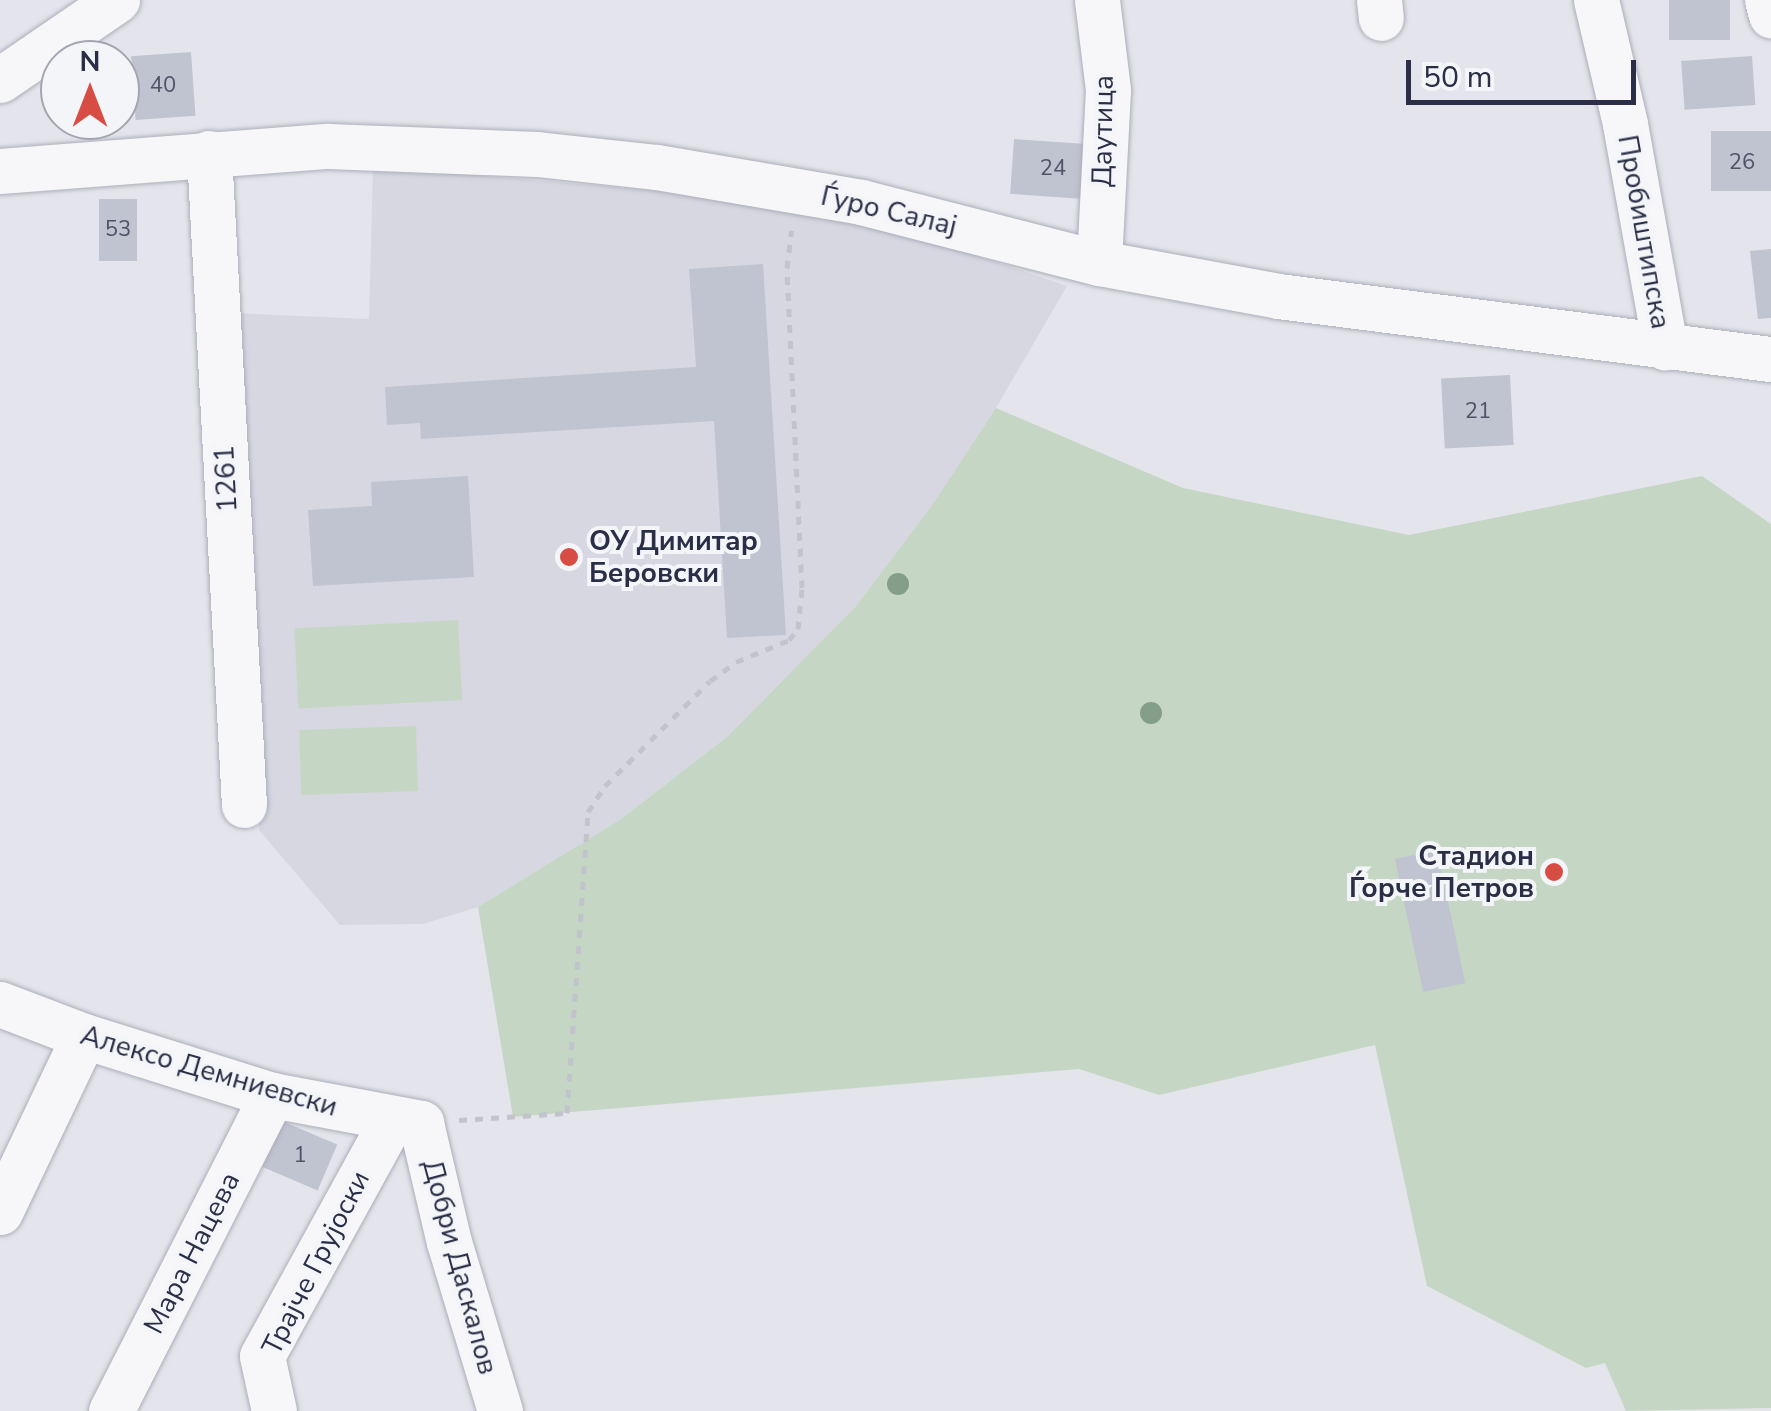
<!DOCTYPE html>
<html>
<head>
<meta charset="utf-8">
<style>
	body { margin:0 }
	#map { position:relative; width:1771px; height:1411px; overflow:hidden; background:#e4e5ec; font-family:"Nunito Sans",sans-serif }
	div>[style] { position:absolute }
	.built>* { inset:0; background:#d6d7e1 }
	.green>* { inset:0; background:#c5d7c4; transform-origin:0 0 }
	.building>* { inset:0; background:#c0c3d0; transform-origin:0 0 }
	.path>* { height:5px; margin-top:-2.5px; transform-origin:0; background:repeating-linear-gradient(90deg,#c2c3cb 0 8px,transparent 0 16px) }
	.roads { filter:drop-shadow(0 0 2px #acaeba) drop-shadow(0 0 2px #acaeba) }
	.minor>* { height:45px; margin:-22.5px; padding:0 22.5px; transform-origin:22.5px; border-radius:22.5px; background:#f7f7fa }
	.trees>* { width:22px; height:22px; margin:-11px; border-radius:50%; background:#849e89 }
	.dots>* { width:28px; height:28px; translate:-50% -50%; box-sizing:border-box; border:5px solid #f4f5f9; border-radius:50% }
	span { translate:-50% -50%; white-space:nowrap; text-align:center; line-height:1.15; -webkit-text-stroke:8px #f4f5f9; paint-order:stroke }
	.number-label { font-size:22px; color:#505368 }
	.number-label span { -webkit-text-stroke-width:0 }
	.street-label { font-size:28px; color:#2a2e46 }
	.poi-label { font-size:28px; color:#2a2e46; font-weight:700 }
	.left { translate:0 -50%; text-align:left }
	.right { translate:-100% -50%; text-align:right }
	.north { position:absolute; left:40px; top:40px; width:100px; height:100px; box-sizing:border-box; background:#f4f5f9; border:2px solid #a3a5b1; border-radius:50%; rotate:0deg; font-size:28px; font-weight:700; line-height:40px; text-align:center; color:#2a2e46 }
	.north::after { content:''; display:block; margin:auto; width:35px; height:45px; background:#d74d43; clip-path:polygon(50% 0,100% 100%,50% 72%,0 100%) }
	.scale { position:absolute; left:1406px; top:60px; width:230px; height:45px; box-sizing:border-box; border:5px solid #2a2e46; border-top:0; padding-left:12px; font-size:30px; line-height:35px; white-space:nowrap; color:#2a2e46; -webkit-text-stroke:8px #f4f5f9; paint-order:stroke }
</style>
</head>
<body>
<div id="map">
	<div class="built">
		<i style="clip-path:polygon(373px 166px,692px 194px,916px 235px,1067px 286px,996px 408px,930px 508px,856px 606px,728px 736px,621px 819px,478px 907px,423px 924px,340px 925px,259px 830px,234px 313px,369px 319px)"></i>
	</div>
	<div class="green">
		<i style="clip-path:polygon(996px 408px,1183px 488px,1409px 535px,1702px 476px,1771px 524px,1771px 1408px,1626px 1411px,1605px 1363px,1586px 1368px,1427px 1286px,1375px 1045px,1159px 1095px,1079px 1069px,513px 1117px,478px 907px,621px 819px,728px 736px,856px 606px,930px 508px)"></i>
		<i style="left:458px;top:620px;width:80px;height:164px;rotate:87deg"></i>
		<i style="left:416px;top:726px;width:65px;height:117px;rotate:88deg"></i>
	</div>
	<div class="building">
		<i style="left:1669px;top:0;width:61px;height:40px"></i>
		<i style="left:191px;top:52px;width:64px;height:60px;rotate:86deg"></i>
		<i style="left:1752px;top:56px;width:49px;height:71px;rotate:86deg"></i>
		<i style="left:1771px;top:131px;width:60px;height:60px;rotate:90deg"></i>
		<i style="left:1014px;top:139px;width:80px;height:55px;rotate:4deg"></i>
		<i style="left:99px;top:199px;width:38px;height:62px"></i>
		<i style="clip-path:polygon(1771px 249px,1771px 318px,1758px 319px,1750px 251px)"></i>
		<i style="clip-path:polygon(763px 264px,786px 635px,727px 638px,714px 421px,421px 439px,420px 423px,387px 425px,385px 387px,696px 367px,689px 269px)"></i>
		<i style="left:1510px;top:375px;width:70px;height:69px;rotate:87deg"></i>
		<i style="clip-path:polygon(468px 476px,474px 577px,313px 586px,308px 510px,372px 506px,371px 482px)"></i>
		<i style="left:1437px;top:850px;width:136px;height:43px;rotate:78deg"></i>
		<i style="left:282px;top:1121px;width:60px;height:50px;rotate:23deg"></i>
	</div>
	<div class="path">
		<i style="left:459px;top:1120px;width:108px;rotate:-3.7deg"></i>
		<i style="left:567px;top:1113px;width:302px;rotate:-86deg"></i>
		<i style="left:588px;top:812px;width:31px;rotate:-57deg"></i>
		<i style="left:605px;top:786px;width:148px;rotate:-45deg"></i>
		<i style="left:710px;top:681px;width:32px;rotate:-36deg"></i>
		<i style="left:736px;top:662px;width:57px;rotate:-22.5deg"></i>
		<i style="left:789px;top:640px;width:14px;rotate:-51deg"></i>
		<i style="left:798px;top:629px;width:41px;rotate:-84.4deg"></i>
		<i style="left:802px;top:588px;width:320px;rotate:-92.7deg"></i>
		<i style="left:787px;top:268px;width:38px;rotate:-83deg"></i>
	</div>
	<div class="roads">
		<div class="minor">
			<i style="left:1097px;top:0;width:91px;rotate:83deg"></i>
			<i style="left:1108px;top:90px;width:173px;rotate:93deg"></i>
			<i style="left:1379px;top:0;width:18px;rotate:84deg"></i>
			<i style="left:1596px;top:0;width:127px;rotate:76.8deg"></i>
			<i style="left:1625px;top:124px;width:227px;rotate:79.8deg"></i>
			<i style="left:1767px;top:0;width:16px;rotate:75deg"></i>
			<i style="left:0;top:80px;width:142px;rotate:-34.4deg"></i>
			<i style="left:209px;top:153px;width:653px;rotate:86.93deg"></i>
			<i style="left:0;top:171px;width:329px;rotate:-4.4deg"></i>
			<i style="left:328px;top:146px;width:209px;rotate:2.2deg"></i>
			<i style="left:537px;top:154px;width:121px;rotate:6.2deg"></i>
			<i style="left:657px;top:167px;width:207px;rotate:9.7deg"></i>
			<i style="left:861px;top:202px;width:246px;rotate:14.4deg"></i>
			<i style="left:1099px;top:263px;width:182px;rotate:10.4deg"></i>
			<i style="left:1278px;top:296px;width:497px;rotate:7.3deg"></i>
			<i style="left:0;top:1004px;width:90px;rotate:20.9deg"></i>
			<i style="left:84px;top:1036px;width:197px;rotate:17.4deg"></i>
			<i style="left:272px;top:1095px;width:152px;rotate:10.6deg"></i>
			<i style="left:421px;top:1123px;width:122px;rotate:76.8deg"></i>
			<i style="left:449px;top:1242px;width:177px;rotate:73.2deg"></i>
			<i style="left:0;top:1212px;width:195px;rotate:-64.5deg"></i>
			<i style="left:111px;top:1411px;width:355px;rotate:-63deg"></i>
			<i style="left:274px;top:1411px;width:56px;rotate:-102.3deg"></i>
			<i style="left:262px;top:1356px;width:269px;rotate:-61.2deg"></i>
		</div>
	</div>
	<div class="trees">
		<i style="left:898px;top:584px"></i>
		<i style="left:1151px;top:713px"></i>
	</div>
	<div class="dots">
		<i style="left:569px;top:557px;background:#d74d43"></i>
		<i style="left:1554px;top:872px;background:#d74d43"></i>
	</div>
	<div class="number-label">
		<span style="left:163px;top:86px">40</span>
		<span style="left:1742px;top:163px">26</span>
		<span style="left:1053px;top:169px">24</span>
		<span style="left:118px;top:230px">53</span>
		<span style="left:1478px;top:412px">21</span>
		<span style="left:300px;top:1156px">1</span>
	</div>
	<div class="street-label">
		<span style="left:1103px;top:131px;rotate:-89deg">Даутица</span>
		<span style="left:889px;top:211px;rotate:13deg">Ѓуро Салај</span>
		<span style="left:1644px;top:232px;rotate:80deg">Пробиштипска</span>
		<span style="left:226px;top:479px;rotate:-93deg">1261</span>
		<span style="left:209px;top:1071px;rotate:16deg">Алексо Демниевски</span>
		<span style="left:192px;top:1253px;rotate:-63deg">Мара Нацева</span>
		<span style="left:316px;top:1263px;rotate:-63deg">Трајче Грујоски</span>
		<span style="left:460px;top:1267px;rotate:75deg">Добри Даскалов</span>
	</div>
	<div class="poi-label">
		<span class="left" style="left:589px;top:557px">ОУ Димитар<br>Беровски</span>
		<span class="right" style="left:1534px;top:872px">Стадион<br>Ѓорче Петров</span>
	</div>
	<div class="north">N</div>
	<div class="scale">50 m</div>
</div>
</body>
</html>
